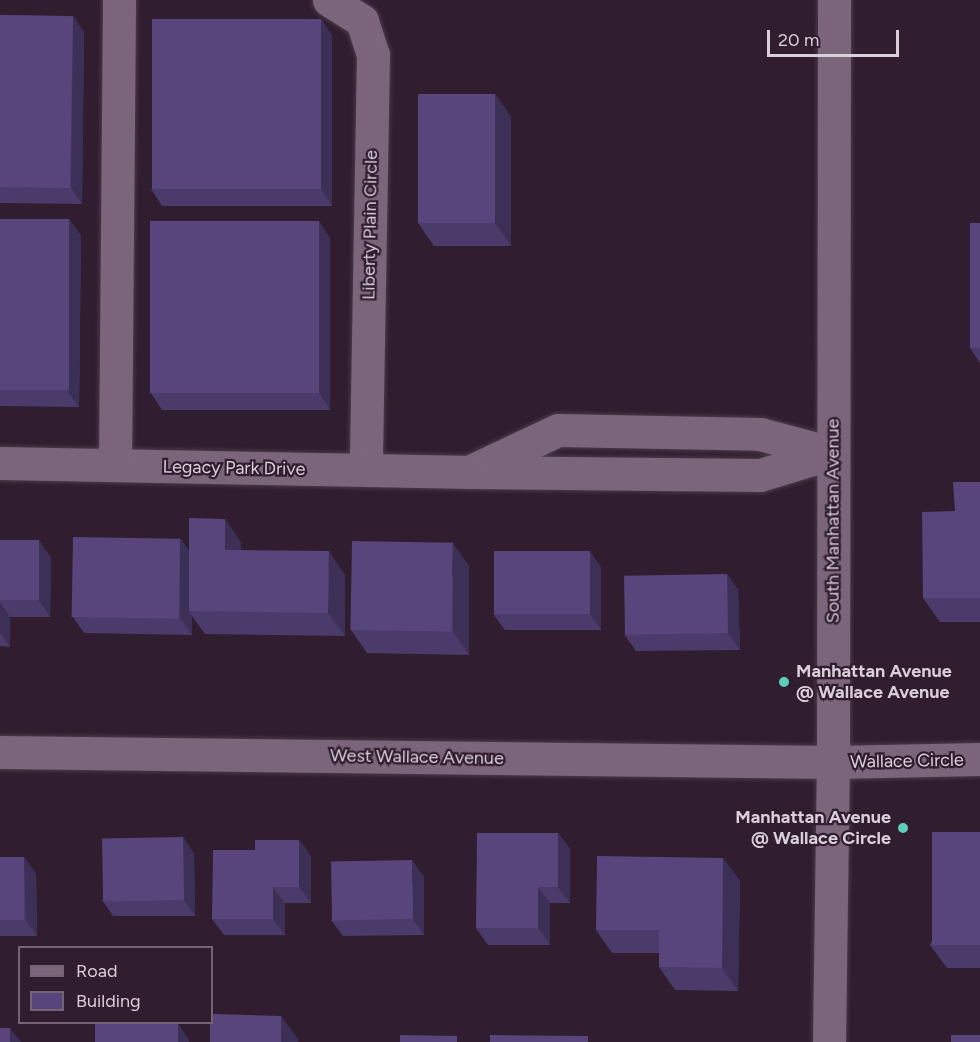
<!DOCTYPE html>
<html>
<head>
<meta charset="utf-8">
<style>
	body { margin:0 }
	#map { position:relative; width:980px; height:1042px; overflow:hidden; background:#301d2f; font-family:Figtree,sans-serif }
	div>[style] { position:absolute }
	.roads { filter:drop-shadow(0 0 2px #4a3b4a) drop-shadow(0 0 2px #4a3b4a) }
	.minor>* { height:33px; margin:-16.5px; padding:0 16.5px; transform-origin:16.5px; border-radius:16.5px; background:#7b657b }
	.wall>* { inset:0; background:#4b3b6a }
	.shaded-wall>* { inset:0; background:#3d3056 }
	.building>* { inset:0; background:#57457b; transform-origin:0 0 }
	.dots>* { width:16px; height:16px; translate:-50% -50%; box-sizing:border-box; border:3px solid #301d2f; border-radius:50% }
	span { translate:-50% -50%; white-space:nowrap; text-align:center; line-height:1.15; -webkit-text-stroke:4.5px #301d2f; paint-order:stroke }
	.street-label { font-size:18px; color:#daceda }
	.poi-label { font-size:18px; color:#daceda; font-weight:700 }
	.left { translate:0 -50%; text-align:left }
	.right { translate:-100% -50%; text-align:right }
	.legend { position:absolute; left:18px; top:946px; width:195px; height:78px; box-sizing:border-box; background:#301d2f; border:2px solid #746473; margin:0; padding:8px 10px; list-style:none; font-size:18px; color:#daceda }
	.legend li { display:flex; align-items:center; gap:12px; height:30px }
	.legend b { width:30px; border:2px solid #746473 }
	.scale { position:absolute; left:767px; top:30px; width:132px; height:27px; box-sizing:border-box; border:3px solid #daceda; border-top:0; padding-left:8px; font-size:18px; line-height:21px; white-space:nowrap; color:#daceda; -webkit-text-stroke:4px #301d2f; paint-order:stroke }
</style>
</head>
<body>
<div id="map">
	<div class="roads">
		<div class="minor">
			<i style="left:329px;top:0;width:39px;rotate:32deg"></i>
			<i style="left:362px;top:21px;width:36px;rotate:72deg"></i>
			<i style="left:373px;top:55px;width:415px;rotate:91deg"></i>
			<i style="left:558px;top:430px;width:202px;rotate:1.1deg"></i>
			<i style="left:760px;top:434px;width:74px;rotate:14.8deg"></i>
			<i style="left:832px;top:453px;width:75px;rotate:163deg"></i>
			<i style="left:760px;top:475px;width:291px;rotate:-179.4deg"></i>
			<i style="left:469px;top:472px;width:98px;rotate:-25.3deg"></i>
			<i style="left:0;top:463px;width:469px;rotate:1.1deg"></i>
			<i style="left:115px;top:465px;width:465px;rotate:-89.5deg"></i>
			<i style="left:0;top:752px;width:833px;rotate:0.69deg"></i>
			<i style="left:833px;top:762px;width:147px;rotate:-1.2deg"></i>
			<i style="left:829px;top:1042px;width:280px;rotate:-89.2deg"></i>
			<i style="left:833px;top:762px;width:762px;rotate:-89.92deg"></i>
		</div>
	</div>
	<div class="wall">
		<i style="clip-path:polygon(0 15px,73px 16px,84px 32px,82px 204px,0 203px)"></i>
		<i style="clip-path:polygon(321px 19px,332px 36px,332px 206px,162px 206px,151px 189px)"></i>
		<i style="clip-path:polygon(495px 94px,511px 117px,511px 246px,434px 246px,418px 223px)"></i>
		<i style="clip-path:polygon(0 219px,69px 219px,81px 236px,79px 407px,0 406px)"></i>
		<i style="clip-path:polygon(980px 223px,980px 363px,970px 348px)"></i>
		<i style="clip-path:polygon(330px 238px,330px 410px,162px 410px,151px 393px)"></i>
		<i style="clip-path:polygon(980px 482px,980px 622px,940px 622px,923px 598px,955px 511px)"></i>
		<i style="clip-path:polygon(180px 538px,189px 551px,241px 542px,241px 550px,345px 575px,345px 636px,205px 634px,192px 616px,192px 635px,84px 633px,73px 617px)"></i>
		<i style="clip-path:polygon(0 540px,51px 557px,50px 617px,10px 617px,10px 647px,0 646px)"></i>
		<i style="clip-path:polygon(590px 551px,601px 568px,601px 630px,505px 630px,493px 614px)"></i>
		<i style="clip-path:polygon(469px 566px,469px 655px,367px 653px,351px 630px)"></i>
		<i style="clip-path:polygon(727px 574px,738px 590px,740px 650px,636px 651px,624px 634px)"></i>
		<i style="clip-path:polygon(980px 832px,980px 968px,947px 968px,930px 945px)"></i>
		<i style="clip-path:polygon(558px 833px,570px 849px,570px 903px,550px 903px,550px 945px,488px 945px,476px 928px)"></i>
		<i style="clip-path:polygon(183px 837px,194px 854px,195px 916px,113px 916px,102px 900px)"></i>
		<i style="clip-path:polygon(299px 840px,311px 856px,311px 903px,285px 903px,285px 935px,224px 935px,212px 919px,255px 850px)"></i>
		<i style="clip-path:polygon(0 857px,24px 857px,36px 874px,37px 936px,0 936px)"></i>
		<i style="clip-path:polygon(723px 858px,740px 881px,738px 991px,675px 990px,659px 967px,659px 953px,612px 953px,596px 930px)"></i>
		<i style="clip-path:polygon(424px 877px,424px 935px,343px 936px,331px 920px)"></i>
	</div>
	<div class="shaded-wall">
		<i style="clip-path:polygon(73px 16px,84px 32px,82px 204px,71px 188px)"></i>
		<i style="clip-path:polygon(321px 19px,332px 36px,332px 206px,321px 189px)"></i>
		<i style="clip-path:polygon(495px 94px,511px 117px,511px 246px,495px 223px)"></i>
		<i style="clip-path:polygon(69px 219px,81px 236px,79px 407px,67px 391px)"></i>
		<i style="clip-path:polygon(319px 221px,330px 238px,330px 410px,319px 393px)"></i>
		<i style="clip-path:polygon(225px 519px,241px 542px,241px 573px,225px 550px)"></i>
		<i style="clip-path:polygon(180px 538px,192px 555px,189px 611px,192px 616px,192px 635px,180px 618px)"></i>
		<i style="clip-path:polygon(39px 540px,51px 557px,50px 617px,39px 601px)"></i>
		<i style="clip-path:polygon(453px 543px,469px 566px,469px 655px,453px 632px)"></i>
		<i style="clip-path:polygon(329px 551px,345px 575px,345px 636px,328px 613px)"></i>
		<i style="clip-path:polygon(590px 551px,601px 568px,601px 630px,590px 614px)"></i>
		<i style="clip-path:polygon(727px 574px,738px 590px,740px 650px,728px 633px)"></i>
		<i style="clip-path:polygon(0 602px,10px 617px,10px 647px,0 633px)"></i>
		<i style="clip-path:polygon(558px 833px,570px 849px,570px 903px,558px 887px)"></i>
		<i style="clip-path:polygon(183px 837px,194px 854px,195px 916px,184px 900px)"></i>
		<i style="clip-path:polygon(299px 840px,311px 856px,311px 903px,299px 887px)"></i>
		<i style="clip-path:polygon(24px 857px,36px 874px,37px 936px,26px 920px)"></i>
		<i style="clip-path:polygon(723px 858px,740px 881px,738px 991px,722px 968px)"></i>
		<i style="clip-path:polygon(412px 860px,424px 877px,424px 935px,413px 919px)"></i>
		<i style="clip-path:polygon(273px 887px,285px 903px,285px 935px,273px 919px)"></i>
		<i style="clip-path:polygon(538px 887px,550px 903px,550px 945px,538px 928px)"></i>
		<i style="clip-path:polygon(281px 1016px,298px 1039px,298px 1042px,281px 1042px)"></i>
		<i style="clip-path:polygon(178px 1023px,189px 1040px,189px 1042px,178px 1042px)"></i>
		<i style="clip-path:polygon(10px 1028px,21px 1042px,10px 1042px)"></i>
	</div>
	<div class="building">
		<i style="left:0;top:15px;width:73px;height:172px;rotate:1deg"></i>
		<i style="left:152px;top:19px;width:169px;height:170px"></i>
		<i style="left:418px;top:94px;width:77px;height:129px"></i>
		<i style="left:0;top:219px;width:69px;height:171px"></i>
		<i style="left:319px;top:221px;width:172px;height:169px;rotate:90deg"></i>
		<i style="left:970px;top:223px;width:10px;height:125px"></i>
		<i style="clip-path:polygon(953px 482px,980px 482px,980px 598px,923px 598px,922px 512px,955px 511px)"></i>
		<i style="clip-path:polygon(189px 518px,225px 519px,225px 550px,329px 551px,328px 613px,189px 611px)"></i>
		<i style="left:73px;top:537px;width:107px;height:80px;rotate:1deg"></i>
		<i style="left:0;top:540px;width:39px;height:60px"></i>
		<i style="left:352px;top:541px;width:101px;height:89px;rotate:1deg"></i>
		<i style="left:494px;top:551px;width:96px;height:63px"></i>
		<i style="left:727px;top:574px;width:59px;height:103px;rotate:89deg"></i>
		<i style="left:932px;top:832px;width:48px;height:113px"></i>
		<i style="clip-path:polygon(477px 833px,558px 833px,558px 887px,538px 887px,538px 928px,476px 928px)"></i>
		<i style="left:183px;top:837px;width:63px;height:81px;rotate:89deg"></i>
		<i style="clip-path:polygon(255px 840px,299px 840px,299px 887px,273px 887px,273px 919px,212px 919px,213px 850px,255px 850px)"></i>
		<i style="clip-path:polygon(597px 856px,723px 858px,722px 968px,659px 967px,659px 930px,596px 930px)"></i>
		<i style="left:0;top:857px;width:24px;height:63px"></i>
		<i style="left:412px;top:860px;width:59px;height:81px;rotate:89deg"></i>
		<i style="clip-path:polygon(212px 1014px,281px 1016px,281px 1042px,210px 1042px,210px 1023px,212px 1023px)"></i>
		<i style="left:178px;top:1023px;width:19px;height:83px;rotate:90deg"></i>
		<i style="left:0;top:1028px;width:10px;height:14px"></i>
		<i style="clip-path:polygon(400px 1035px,457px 1036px,457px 1042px,400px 1042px)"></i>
		<i style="clip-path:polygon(490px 1035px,588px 1036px,588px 1042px,490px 1042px)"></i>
		<i style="left:951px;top:1035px;width:29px;height:7px"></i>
	</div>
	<div class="dots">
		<i style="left:784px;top:682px;background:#5eceb8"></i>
		<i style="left:903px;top:828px;background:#5eceb8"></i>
	</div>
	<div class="street-label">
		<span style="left:370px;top:225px;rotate:-89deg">Liberty Plain Circle</span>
		<span style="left:234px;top:468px;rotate:1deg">Legacy Park Drive</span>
		<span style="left:833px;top:521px;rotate:-90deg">South Manhattan Avenue</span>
		<span style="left:417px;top:757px;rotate:1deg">West Wallace Avenue</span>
		<span style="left:907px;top:761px;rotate:-1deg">Wallace Circle</span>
	</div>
	<div class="poi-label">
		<span class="left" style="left:796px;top:682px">Manhattan Avenue<br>@ Wallace Avenue</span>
		<span class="right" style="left:891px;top:828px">Manhattan Avenue<br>@ Wallace Circle</span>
	</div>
	<ul class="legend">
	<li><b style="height:8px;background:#7b657b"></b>Road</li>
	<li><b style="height:16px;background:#57457b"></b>Building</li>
	</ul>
	<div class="scale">20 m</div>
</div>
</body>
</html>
